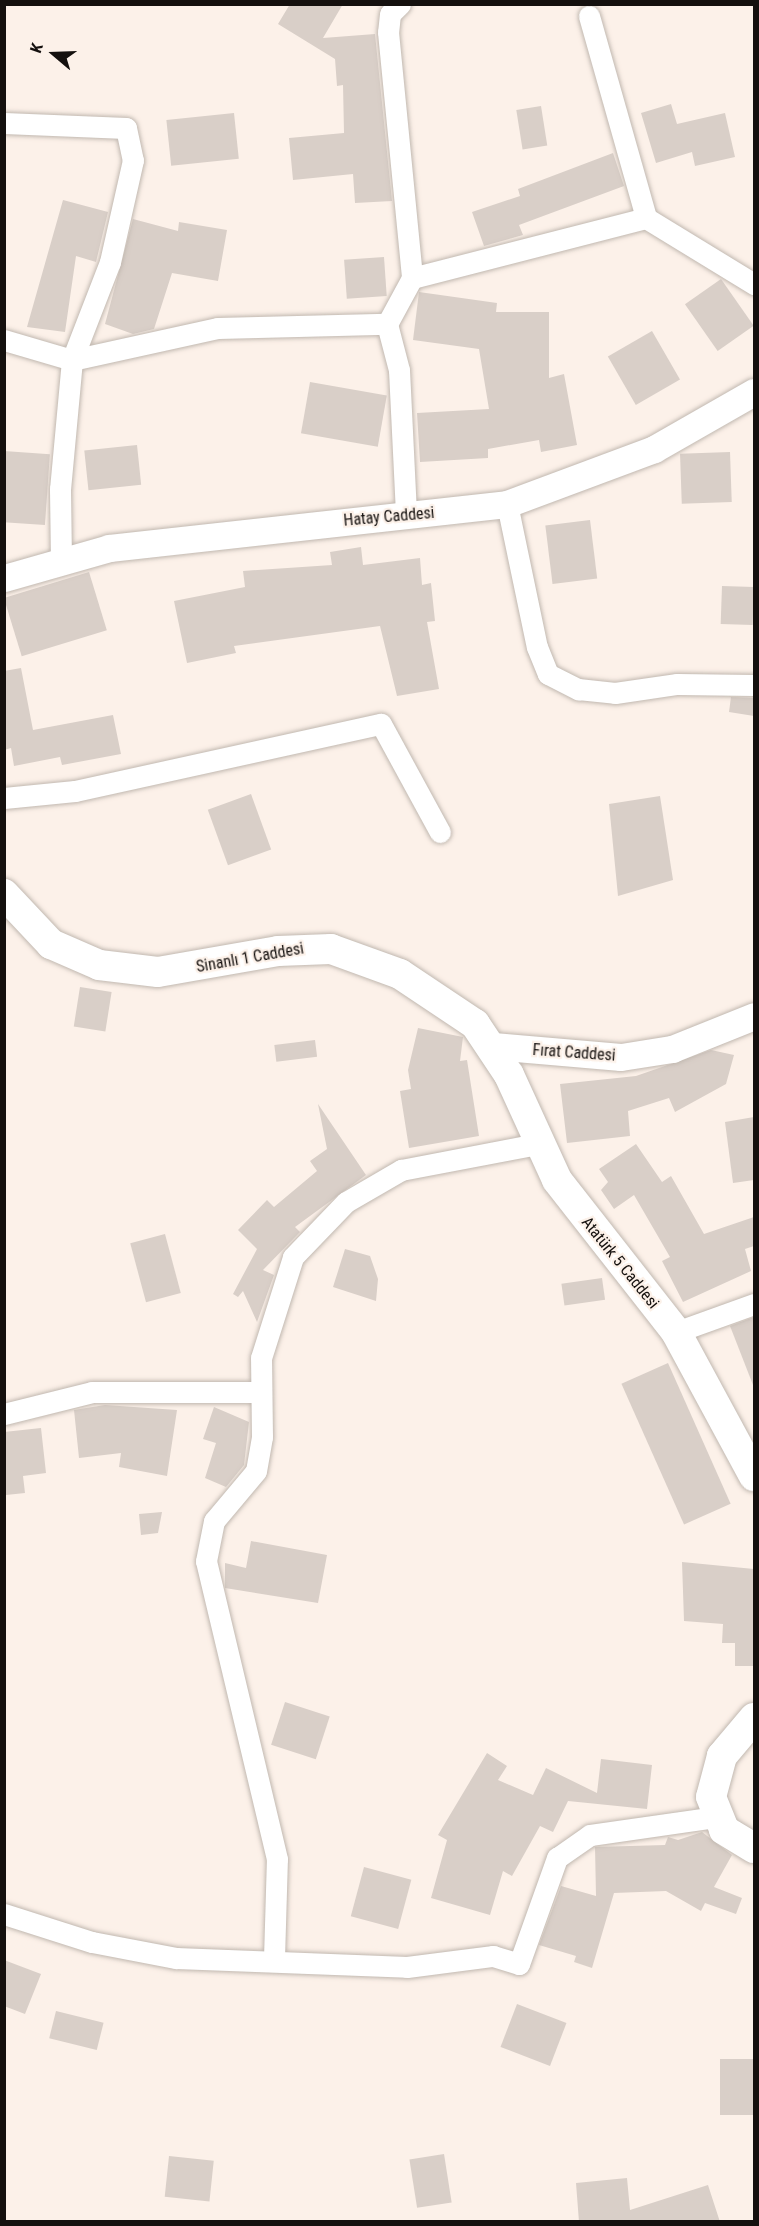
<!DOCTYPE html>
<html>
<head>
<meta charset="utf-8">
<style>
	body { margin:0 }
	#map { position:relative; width:759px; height:2226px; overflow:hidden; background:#fcf1e9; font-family:"Roboto Condensed",sans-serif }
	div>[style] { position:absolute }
	.building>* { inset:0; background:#d9cfc8; transform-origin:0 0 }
	.roads { filter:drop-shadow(0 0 2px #c1b8b0) drop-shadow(0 0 2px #c1b8b0) }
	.minor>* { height:21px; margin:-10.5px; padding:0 10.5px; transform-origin:10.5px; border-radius:10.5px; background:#fff }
	.tertiary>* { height:27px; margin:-13.5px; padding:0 13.5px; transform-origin:13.5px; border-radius:13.5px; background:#fff }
	.secondary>* { height:30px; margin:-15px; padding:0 15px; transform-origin:15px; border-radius:15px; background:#fff }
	span { translate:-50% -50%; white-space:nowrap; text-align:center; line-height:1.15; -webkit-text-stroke:4.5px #fcf1e9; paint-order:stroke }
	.street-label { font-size:16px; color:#14100e }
	.frame { position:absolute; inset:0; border:6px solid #14100e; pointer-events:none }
	.north { position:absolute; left:24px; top:24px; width:60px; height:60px; -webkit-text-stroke:4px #fcf1e9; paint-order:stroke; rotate:289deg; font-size:16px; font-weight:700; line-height:24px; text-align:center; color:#14100e }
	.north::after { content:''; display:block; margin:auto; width:21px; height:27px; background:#14100e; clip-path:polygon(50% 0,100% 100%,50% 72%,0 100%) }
</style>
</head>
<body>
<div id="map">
	<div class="building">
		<i style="clip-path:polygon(290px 4px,343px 4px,323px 38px,375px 34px,392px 201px,355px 203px,353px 174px,293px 180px,289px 138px,344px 133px,343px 85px,337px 86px,335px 59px,278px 24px)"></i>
		<i style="clip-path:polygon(671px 104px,677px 124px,725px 113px,735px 157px,695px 166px,692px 152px,656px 163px,641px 113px)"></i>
		<i style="left:541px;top:106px;width:40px;height:25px;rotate:81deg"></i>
		<i style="left:234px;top:113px;width:46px;height:68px;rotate:84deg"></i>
		<i style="clip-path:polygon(613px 153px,624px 186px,519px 225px,523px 235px,484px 246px,472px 212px,520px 196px,518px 189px)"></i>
		<i style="clip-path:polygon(63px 200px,108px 212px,96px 262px,76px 256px,65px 332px,27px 327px)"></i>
		<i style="clip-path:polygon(133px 219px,178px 231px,179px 222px,227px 230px,218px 281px,172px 273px,154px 329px,133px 334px,105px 324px)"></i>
		<i style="left:384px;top:257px;width:39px;height:40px;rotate:86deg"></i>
		<i style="left:721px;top:279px;width:57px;height:44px;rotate:55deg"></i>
		<i style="clip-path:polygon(419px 292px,497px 303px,496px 312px,549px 312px,549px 378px,564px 374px,577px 445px,541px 452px,539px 440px,488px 449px,488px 458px,420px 462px,417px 413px,489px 409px,479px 349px,413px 340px)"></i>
		<i style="left:652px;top:331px;width:56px;height:51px;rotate:60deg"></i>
		<i style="left:310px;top:382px;width:78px;height:52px;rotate:10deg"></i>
		<i style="left:137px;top:445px;width:40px;height:53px;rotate:84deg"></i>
		<i style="left:4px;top:451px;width:46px;height:71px;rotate:4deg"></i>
		<i style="left:730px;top:452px;width:50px;height:50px;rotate:88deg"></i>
		<i style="left:590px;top:520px;width:59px;height:45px;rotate:83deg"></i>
		<i style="clip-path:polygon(361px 547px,363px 565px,420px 558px,422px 585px,431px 583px,435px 621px,427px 622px,439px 689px,397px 696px,380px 626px,234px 646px,236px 653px,187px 663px,174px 601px,245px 587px,243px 571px,332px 565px,330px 552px)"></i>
		<i style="left:89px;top:572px;width:61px;height:89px;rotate:73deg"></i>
		<i style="left:722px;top:586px;width:32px;height:38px;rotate:2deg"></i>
		<i style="clip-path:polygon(21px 668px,33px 730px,113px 715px,121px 754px,62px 765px,60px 757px,14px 766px,11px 748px,4px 750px,4px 671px)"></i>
		<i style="clip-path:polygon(731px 697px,754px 698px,754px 716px,729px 712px)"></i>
		<i style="left:251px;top:794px;width:59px;height:46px;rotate:70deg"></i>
		<i style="clip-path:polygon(660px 796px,673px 880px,618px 896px,609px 804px)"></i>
		<i style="left:80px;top:987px;width:32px;height:40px;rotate:9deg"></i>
		<i style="clip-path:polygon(418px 1028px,463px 1037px,460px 1061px,467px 1060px,479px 1136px,409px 1148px,400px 1091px,411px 1089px,408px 1070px)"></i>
		<i style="left:315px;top:1040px;width:17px;height:41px;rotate:83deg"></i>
		<i style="clip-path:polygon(711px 1050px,734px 1055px,726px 1084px,675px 1112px,669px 1098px,628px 1111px,630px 1136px,567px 1143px,560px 1084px,636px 1076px)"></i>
		<i style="clip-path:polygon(318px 1104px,366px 1175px,295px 1227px,300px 1232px,263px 1270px,274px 1275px,257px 1322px,243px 1291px,238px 1297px,233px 1294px,257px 1249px,238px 1230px,267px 1200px,274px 1207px,317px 1171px,310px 1161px,327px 1149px)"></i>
		<i style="clip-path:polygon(754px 1117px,754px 1180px,733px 1183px,725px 1122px)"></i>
		<i style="clip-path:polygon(636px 1144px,662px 1182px,671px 1176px,704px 1234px,754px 1217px,754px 1246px,745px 1249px,751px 1271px,683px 1302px,662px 1261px,670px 1257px,634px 1195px,614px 1209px,601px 1190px,608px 1182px,599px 1169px)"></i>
		<i style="left:165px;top:1234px;width:61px;height:36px;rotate:75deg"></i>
		<i style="clip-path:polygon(345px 1249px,370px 1256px,378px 1279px,376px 1301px,333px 1287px)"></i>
		<i style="left:602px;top:1278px;width:22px;height:41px;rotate:82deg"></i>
		<i style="clip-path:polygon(754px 1317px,754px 1385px,753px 1385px,730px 1326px)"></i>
		<i style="left:668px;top:1363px;width:154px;height:51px;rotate:66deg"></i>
		<i style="clip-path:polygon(105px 1405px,177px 1410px,167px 1476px,119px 1467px,121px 1453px,79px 1458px,74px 1410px)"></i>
		<i style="clip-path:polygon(214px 1407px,249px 1422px,244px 1465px,226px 1487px,205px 1478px,216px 1443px,203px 1439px)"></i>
		<i style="clip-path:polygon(41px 1428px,46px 1473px,23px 1476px,25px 1493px,6px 1495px,4px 1432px)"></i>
		<i style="clip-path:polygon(162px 1512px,158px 1533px,141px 1535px,139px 1514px)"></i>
		<i style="clip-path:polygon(251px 1541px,327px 1555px,318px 1603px,225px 1588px,225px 1563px,246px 1568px)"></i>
		<i style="clip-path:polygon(682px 1562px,754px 1569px,754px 1666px,735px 1666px,735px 1643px,722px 1643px,723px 1624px,684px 1621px)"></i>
		<i style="left:285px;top:1702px;width:47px;height:45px;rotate:18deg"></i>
		<i style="clip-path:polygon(487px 1753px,507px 1766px,498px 1780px,533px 1795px,546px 1768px,597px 1793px,601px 1759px,652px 1765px,647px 1809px,568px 1801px,553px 1832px,540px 1826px,512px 1876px,503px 1871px,490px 1915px,431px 1898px,447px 1840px,438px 1835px)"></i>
		<i style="clip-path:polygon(702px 1832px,732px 1855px,714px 1887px,742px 1898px,736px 1914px,705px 1903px,701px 1911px,666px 1891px,614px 1893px,592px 1968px,574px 1962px,576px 1956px,539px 1945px,561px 1886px,596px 1896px,595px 1847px,665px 1845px,668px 1837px,678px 1840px)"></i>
		<i style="left:364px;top:1867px;width:49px;height:51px;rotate:15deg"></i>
		<i style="clip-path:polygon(4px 1960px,41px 1974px,25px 2014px,4px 2006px)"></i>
		<i style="left:517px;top:2004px;width:53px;height:46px;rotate:21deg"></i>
		<i style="left:56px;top:2011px;width:49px;height:28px;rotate:14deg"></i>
		<i style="left:720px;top:2059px;width:34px;height:56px"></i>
		<i style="left:444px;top:2154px;width:49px;height:35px;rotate:81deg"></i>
		<i style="left:169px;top:2156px;width:45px;height:41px;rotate:6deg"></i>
		<i style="clip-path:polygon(627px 2178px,630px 2210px,708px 2185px,720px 2222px,579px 2222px,576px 2183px)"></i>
	</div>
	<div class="roads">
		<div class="minor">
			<i style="left:400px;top:4px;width:14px;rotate:135deg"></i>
			<i style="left:390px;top:14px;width:18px;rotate:96deg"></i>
			<i style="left:388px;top:32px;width:247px;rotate:84.4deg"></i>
			<i style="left:412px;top:278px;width:52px;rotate:118.5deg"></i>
			<i style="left:387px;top:324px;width:48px;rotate:75.4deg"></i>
			<i style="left:399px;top:370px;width:145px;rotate:87.2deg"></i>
			<i style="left:589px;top:16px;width:210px;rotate:74.2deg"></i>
			<i style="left:646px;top:218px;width:127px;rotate:31.4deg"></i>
			<i style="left:4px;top:123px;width:122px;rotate:2.3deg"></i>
			<i style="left:126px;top:128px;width:33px;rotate:78deg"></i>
			<i style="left:133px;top:160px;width:105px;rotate:102.7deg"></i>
			<i style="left:110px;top:262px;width:105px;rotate:111.2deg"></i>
			<i style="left:72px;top:360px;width:130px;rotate:95.3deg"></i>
			<i style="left:60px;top:489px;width:68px;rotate:89.2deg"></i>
			<i style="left:412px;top:278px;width:242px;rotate:-14.4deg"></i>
			<i style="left:4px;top:340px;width:71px;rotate:16.4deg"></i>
			<i style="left:72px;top:360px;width:149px;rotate:-12.4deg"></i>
			<i style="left:218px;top:328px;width:169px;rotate:-1.4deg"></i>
			<i style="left:507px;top:504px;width:146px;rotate:78.2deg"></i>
			<i style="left:537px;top:647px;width:29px;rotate:68deg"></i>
			<i style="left:548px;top:674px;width:34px;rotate:27deg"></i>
			<i style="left:578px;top:689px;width:37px;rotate:6deg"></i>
			<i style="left:615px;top:693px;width:63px;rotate:-8.3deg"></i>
			<i style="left:677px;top:684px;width:77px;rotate:0.7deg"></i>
			<i style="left:4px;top:798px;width:71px;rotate:-5.6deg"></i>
			<i style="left:75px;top:791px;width:313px;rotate:-12.4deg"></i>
			<i style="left:381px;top:724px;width:123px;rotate:61.4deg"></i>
			<i style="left:676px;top:1332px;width:83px;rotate:-19.7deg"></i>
			<i style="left:4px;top:1414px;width:91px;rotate:-14deg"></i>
			<i style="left:92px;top:1392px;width:169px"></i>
			<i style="left:4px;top:1914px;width:92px;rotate:17.7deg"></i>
			<i style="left:92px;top:1942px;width:86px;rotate:10.8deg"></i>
			<i style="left:176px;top:1958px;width:231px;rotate:2.2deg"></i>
			<i style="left:407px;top:1967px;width:87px;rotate:-7.3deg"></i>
			<i style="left:493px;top:1956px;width:27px;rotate:17deg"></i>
			<i style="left:519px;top:1964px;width:113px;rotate:-70.3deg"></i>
			<i style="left:557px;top:1858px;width:40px;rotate:-34.9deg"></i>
			<i style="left:590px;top:1835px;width:126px;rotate:-8.2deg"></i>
			<i style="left:274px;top:1958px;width:99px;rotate:-88.3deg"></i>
			<i style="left:277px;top:1859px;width:306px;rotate:-103.4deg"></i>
			<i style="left:206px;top:1561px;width:41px;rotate:-78.7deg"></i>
			<i style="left:214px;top:1521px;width:65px;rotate:-50deg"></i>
			<i style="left:256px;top:1471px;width:35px;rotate:-80deg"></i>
			<i style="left:262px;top:1437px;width:79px;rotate:-90.7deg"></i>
			<i style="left:261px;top:1358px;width:106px;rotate:-72.4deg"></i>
			<i style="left:293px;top:1257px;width:76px;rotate:-46.1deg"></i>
			<i style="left:346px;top:1202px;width:64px;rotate:-30.2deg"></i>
			<i style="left:401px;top:1170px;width:138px;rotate:-10.8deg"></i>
		</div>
		<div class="tertiary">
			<i style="left:4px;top:578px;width:109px;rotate:-15.9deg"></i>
			<i style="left:109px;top:548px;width:400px;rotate:-6.3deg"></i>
			<i style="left:507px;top:504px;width:157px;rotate:-20.5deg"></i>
			<i style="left:654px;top:449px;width:115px;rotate:-29.7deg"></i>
			<i style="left:493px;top:1046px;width:128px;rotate:4.9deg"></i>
			<i style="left:621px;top:1057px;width:52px;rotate:-8.9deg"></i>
			<i style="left:672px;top:1049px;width:88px;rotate:-21.9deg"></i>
		</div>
		<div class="secondary">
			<i style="left:4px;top:894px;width:69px;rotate:46.8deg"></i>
			<i style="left:51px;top:944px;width:52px;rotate:23.6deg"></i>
			<i style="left:99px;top:965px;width:59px;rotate:6.8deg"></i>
			<i style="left:158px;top:972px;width:122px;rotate:-9.9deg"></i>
			<i style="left:278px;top:951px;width:53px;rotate:-2.2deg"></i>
			<i style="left:331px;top:949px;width:73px;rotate:19.9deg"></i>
			<i style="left:400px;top:974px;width:90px;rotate:33.7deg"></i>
			<i style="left:475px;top:1024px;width:61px;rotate:56.3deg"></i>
			<i style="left:509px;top:1075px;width:115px;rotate:65.4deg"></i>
			<i style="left:557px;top:1180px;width:193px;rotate:51.9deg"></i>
			<i style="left:676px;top:1332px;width:164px;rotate:61.6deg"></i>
			<i style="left:754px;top:1718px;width:50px;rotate:130.1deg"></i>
			<i style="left:722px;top:1756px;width:42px;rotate:105deg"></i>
			<i style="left:711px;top:1797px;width:35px;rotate:68deg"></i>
			<i style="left:724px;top:1830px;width:35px;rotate:31deg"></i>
		</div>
	</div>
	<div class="street-label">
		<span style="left:389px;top:517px;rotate:-5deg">Hatay Caddesi</span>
		<span style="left:250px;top:958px;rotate:-10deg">Sinanlı 1 Caddesi</span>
		<span style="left:574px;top:1053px;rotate:4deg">Fırat Caddesi</span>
		<span style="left:620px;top:1263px;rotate:51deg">Atatürk 5 Caddesi</span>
	</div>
	<div class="frame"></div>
	<div class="north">K</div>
</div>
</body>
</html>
